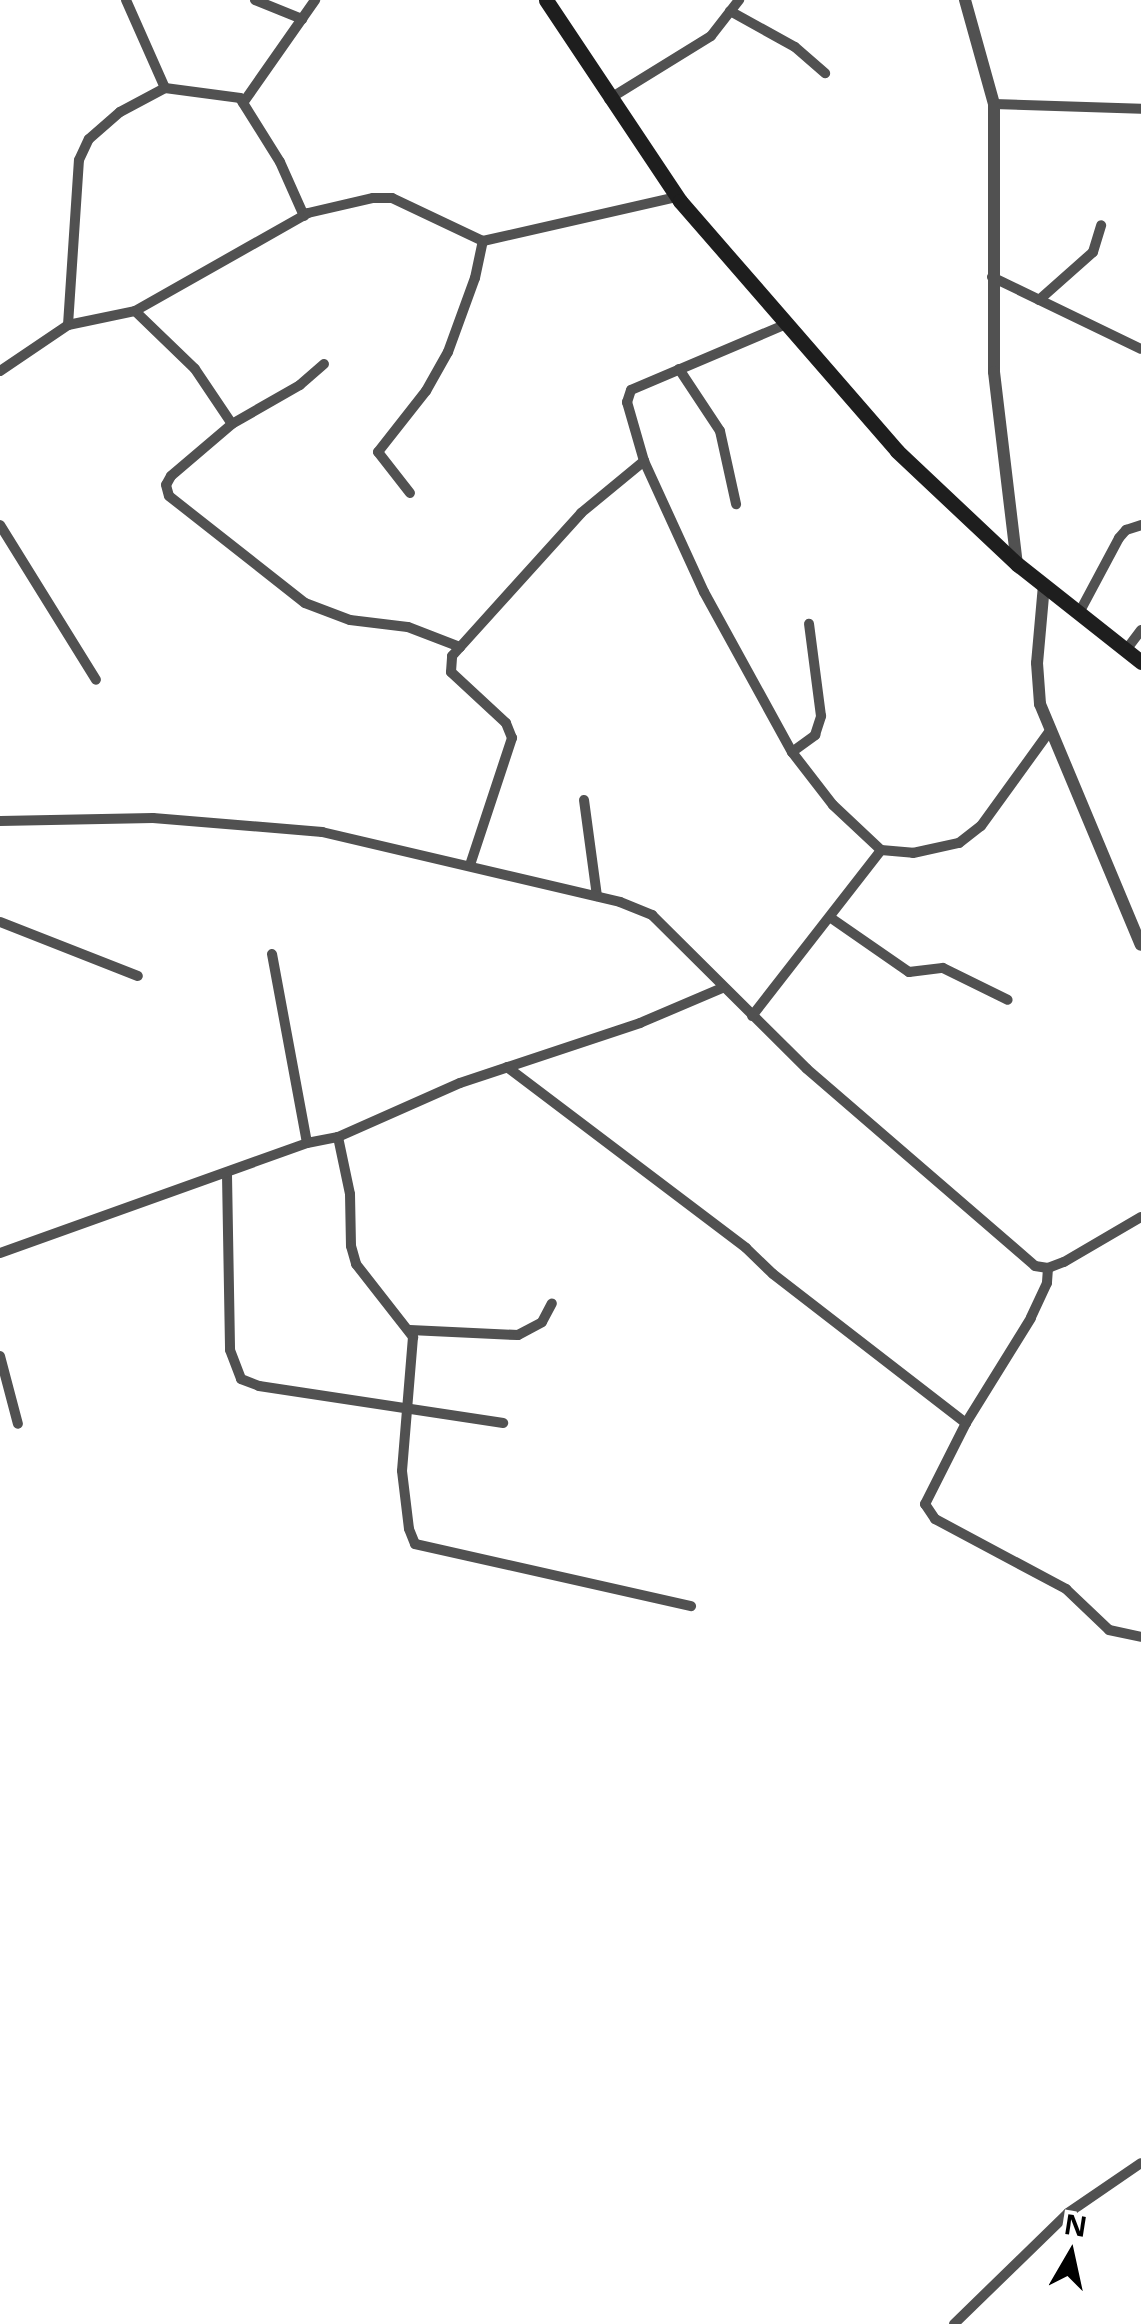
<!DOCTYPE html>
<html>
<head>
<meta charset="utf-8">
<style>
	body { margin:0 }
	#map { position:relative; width:1141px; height:2324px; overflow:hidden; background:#fff; font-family:"Open Sans",sans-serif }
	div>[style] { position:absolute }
	.minor>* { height:10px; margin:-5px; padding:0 5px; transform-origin:5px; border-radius:5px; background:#515151 }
	.tertiary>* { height:12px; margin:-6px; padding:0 6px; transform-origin:6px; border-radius:6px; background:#515151 }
	.secondary>* { height:15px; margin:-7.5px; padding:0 7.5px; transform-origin:7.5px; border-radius:7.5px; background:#1e1e1e }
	span { translate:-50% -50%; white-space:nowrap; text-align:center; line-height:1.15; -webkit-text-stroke:8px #fff; paint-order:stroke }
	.north { position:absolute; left:1021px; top:2204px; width:100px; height:100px; -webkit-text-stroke:8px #fff; paint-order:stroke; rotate:9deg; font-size:28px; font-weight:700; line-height:40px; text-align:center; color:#000 }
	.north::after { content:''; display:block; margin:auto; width:35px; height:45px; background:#000; clip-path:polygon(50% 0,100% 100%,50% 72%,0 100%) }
</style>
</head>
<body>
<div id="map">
	<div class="minor">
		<i style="left:126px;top:0;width:96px;rotate:66.1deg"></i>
		<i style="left:255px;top:0;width:51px;rotate:22deg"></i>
		<i style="left:730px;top:11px;width:74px;rotate:29deg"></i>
		<i style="left:795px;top:47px;width:40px;rotate:41deg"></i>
		<i style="left:609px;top:99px;width:120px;rotate:-31.7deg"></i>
		<i style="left:711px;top:36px;width:46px;rotate:-52.1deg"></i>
		<i style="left:243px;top:103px;width:126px;rotate:-55deg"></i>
		<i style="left:994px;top:104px;width:147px;rotate:1.9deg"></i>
		<i style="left:992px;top:277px;width:165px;rotate:25.8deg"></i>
		<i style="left:1039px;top:300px;width:72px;rotate:-41.6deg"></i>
		<i style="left:1093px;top:252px;width:28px;rotate:-73deg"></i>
		<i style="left:135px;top:311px;width:83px;rotate:44deg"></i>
		<i style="left:195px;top:369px;width:66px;rotate:56.1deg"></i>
		<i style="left:68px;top:325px;width:165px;rotate:-86.2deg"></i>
		<i style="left:79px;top:160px;width:23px;rotate:-65deg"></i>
		<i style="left:89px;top:139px;width:41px;rotate:-41.1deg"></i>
		<i style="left:120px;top:112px;width:51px;rotate:-28.1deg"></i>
		<i style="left:165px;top:88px;width:76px;rotate:7.6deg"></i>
		<i style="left:240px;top:98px;width:75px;rotate:58deg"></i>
		<i style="left:280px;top:162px;width:59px;rotate:66deg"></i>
		<i style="left:784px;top:325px;width:166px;rotate:157deg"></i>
		<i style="left:631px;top:390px;width:13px;rotate:108deg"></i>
		<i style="left:627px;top:402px;width:61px;rotate:73.9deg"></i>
		<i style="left:644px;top:461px;width:144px;rotate:65.4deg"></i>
		<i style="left:704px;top:592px;width:183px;rotate:61.2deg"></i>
		<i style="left:792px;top:752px;width:67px;rotate:52.3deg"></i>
		<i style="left:833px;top:805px;width:66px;rotate:43.2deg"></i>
		<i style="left:881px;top:850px;width:32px;rotate:5deg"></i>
		<i style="left:913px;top:853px;width:47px;rotate:-12.3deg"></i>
		<i style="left:959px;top:843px;width:28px;rotate:-38deg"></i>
		<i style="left:981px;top:826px;width:116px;rotate:-54.1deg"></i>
		<i style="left:324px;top:364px;width:32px;rotate:139deg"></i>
		<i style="left:300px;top:385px;width:78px;rotate:150.2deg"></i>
		<i style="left:232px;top:424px;width:80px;rotate:139.6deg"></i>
		<i style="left:171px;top:476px;width:10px;rotate:119deg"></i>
		<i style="left:166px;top:485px;width:11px;rotate:75deg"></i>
		<i style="left:169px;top:496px;width:173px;rotate:38.2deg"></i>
		<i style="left:305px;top:603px;width:48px;rotate:20.7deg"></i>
		<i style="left:350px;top:620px;width:58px;rotate:6.9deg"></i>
		<i style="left:408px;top:627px;width:56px;rotate:21deg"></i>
		<i style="left:679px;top:369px;width:74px;rotate:56.5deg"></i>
		<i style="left:720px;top:431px;width:75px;rotate:77.6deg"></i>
		<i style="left:0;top:371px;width:82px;rotate:-34.1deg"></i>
		<i style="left:68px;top:325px;width:68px;rotate:-11.8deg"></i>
		<i style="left:135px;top:311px;width:199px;rotate:-29.5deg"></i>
		<i style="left:308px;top:213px;width:67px;rotate:-13deg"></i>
		<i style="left:373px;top:198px;width:19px"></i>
		<i style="left:392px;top:198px;width:101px;rotate:25.3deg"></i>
		<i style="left:483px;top:241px;width:199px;rotate:-12.8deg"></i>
		<i style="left:410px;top:493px;width:52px;rotate:-128deg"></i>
		<i style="left:378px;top:452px;width:78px;rotate:-51.8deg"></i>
		<i style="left:426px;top:391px;width:45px;rotate:-60.6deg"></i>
		<i style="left:448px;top:352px;width:79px;rotate:-70deg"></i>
		<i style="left:475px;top:278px;width:38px;rotate:-78deg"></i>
		<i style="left:0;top:525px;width:182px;rotate:58.2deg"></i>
		<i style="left:1079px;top:613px;width:85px;rotate:-61.9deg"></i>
		<i style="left:1119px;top:538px;width:11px;rotate:-49deg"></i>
		<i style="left:1126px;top:530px;width:16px;rotate:-18deg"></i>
		<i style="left:1126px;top:650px;width:25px;rotate:-53deg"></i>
		<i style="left:792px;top:752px;width:29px;rotate:-36deg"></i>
		<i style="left:815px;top:735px;width:20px;rotate:-72deg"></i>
		<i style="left:821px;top:716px;width:93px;rotate:-97.4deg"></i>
		<i style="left:584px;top:800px;width:97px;rotate:82.3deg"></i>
		<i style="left:0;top:821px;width:153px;rotate:-1.1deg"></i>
		<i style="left:153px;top:818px;width:170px;rotate:4.7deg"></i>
		<i style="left:322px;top:832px;width:306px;rotate:13.2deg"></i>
		<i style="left:620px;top:902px;width:35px;rotate:22deg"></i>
		<i style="left:652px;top:915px;width:218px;rotate:44.8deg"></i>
		<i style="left:807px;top:1069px;width:301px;rotate:40.8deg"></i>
		<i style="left:1035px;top:1266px;width:13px;rotate:9deg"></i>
		<i style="left:1048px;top:1268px;width:17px;rotate:-21deg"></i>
		<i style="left:1064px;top:1262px;width:89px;rotate:-30.3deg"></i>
		<i style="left:470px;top:865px;width:134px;rotate:-71.7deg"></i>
		<i style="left:512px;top:738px;width:16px;rotate:-112deg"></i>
		<i style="left:506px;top:723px;width:75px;rotate:-137.2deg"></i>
		<i style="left:451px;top:672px;width:16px;rotate:-86deg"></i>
		<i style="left:452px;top:656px;width:193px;rotate:-47.9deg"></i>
		<i style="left:581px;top:513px;width:82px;rotate:-39.5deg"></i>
		<i style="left:831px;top:918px;width:95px;rotate:34.7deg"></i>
		<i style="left:909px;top:972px;width:34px;rotate:-7deg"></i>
		<i style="left:943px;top:968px;width:72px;rotate:26.2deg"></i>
		<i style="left:0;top:922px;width:148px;rotate:21.4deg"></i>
		<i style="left:272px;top:954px;width:192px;rotate:79.5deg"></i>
		<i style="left:752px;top:1016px;width:210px;rotate:-52.1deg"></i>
		<i style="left:507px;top:1067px;width:300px;rotate:37.1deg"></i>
		<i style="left:746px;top:1248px;width:37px;rotate:44deg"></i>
		<i style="left:773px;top:1274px;width:244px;rotate:37.7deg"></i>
		<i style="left:338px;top:1137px;width:58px;rotate:78.1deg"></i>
		<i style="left:350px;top:1194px;width:52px;rotate:88.9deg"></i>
		<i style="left:351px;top:1246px;width:19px;rotate:74deg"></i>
		<i style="left:356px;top:1264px;width:93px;rotate:52deg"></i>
		<i style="left:413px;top:1337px;width:134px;rotate:94.7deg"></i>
		<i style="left:402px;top:1471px;width:58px;rotate:83.1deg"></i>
		<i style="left:409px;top:1529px;width:16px;rotate:68deg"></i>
		<i style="left:415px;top:1544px;width:283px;rotate:12.7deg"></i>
		<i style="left:227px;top:1175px;width:175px;rotate:89deg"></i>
		<i style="left:230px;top:1350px;width:31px;rotate:69deg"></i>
		<i style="left:241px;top:1379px;width:19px;rotate:21deg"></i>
		<i style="left:259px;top:1386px;width:247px;rotate:8.6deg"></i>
		<i style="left:0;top:1253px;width:326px;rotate:-19.7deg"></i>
		<i style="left:307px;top:1143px;width:32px;rotate:-11deg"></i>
		<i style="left:338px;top:1137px;width:133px;rotate:-23.9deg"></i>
		<i style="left:460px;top:1083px;width:190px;rotate:-18.4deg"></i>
		<i style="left:640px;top:1023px;width:89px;rotate:-23.1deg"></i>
		<i style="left:1048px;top:1268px;width:15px;rotate:94deg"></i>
		<i style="left:1047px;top:1283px;width:38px;rotate:115deg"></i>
		<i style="left:1031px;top:1318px;width:123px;rotate:121.8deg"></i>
		<i style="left:966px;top:1423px;width:91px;rotate:116.8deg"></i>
		<i style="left:925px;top:1504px;width:18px;rotate:56deg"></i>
		<i style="left:935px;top:1519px;width:149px;rotate:28.1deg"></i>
		<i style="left:1066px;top:1589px;width:59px;rotate:43.6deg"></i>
		<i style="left:1109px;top:1630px;width:33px;rotate:12deg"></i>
		<i style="left:410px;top:1330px;width:108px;rotate:2.7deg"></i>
		<i style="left:518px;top:1335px;width:27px;rotate:-28deg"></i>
		<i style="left:542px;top:1322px;width:21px;rotate:-62deg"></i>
		<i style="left:0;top:1356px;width:70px;rotate:75.2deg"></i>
		<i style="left:954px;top:2324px;width:159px;rotate:-44.2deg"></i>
		<i style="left:1068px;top:2213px;width:88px;rotate:-34.4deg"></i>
	</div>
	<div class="tertiary">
		<i style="left:965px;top:0;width:108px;rotate:74.4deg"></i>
		<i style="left:994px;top:104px;width:268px;rotate:90deg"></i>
		<i style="left:994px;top:372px;width:193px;rotate:83.2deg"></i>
		<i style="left:1044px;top:585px;width:78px;rotate:95.1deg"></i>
		<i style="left:1037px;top:663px;width:41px;rotate:85.8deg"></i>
		<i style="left:1040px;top:704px;width:261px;rotate:67.3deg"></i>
	</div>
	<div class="secondary">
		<i style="left:546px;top:0;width:242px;rotate:56.3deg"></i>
		<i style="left:680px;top:201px;width:331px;rotate:49deg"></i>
		<i style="left:897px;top:451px;width:165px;rotate:43.3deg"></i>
		<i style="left:1017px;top:564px;width:158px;rotate:38.3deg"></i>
	</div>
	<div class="north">N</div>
</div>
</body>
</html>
